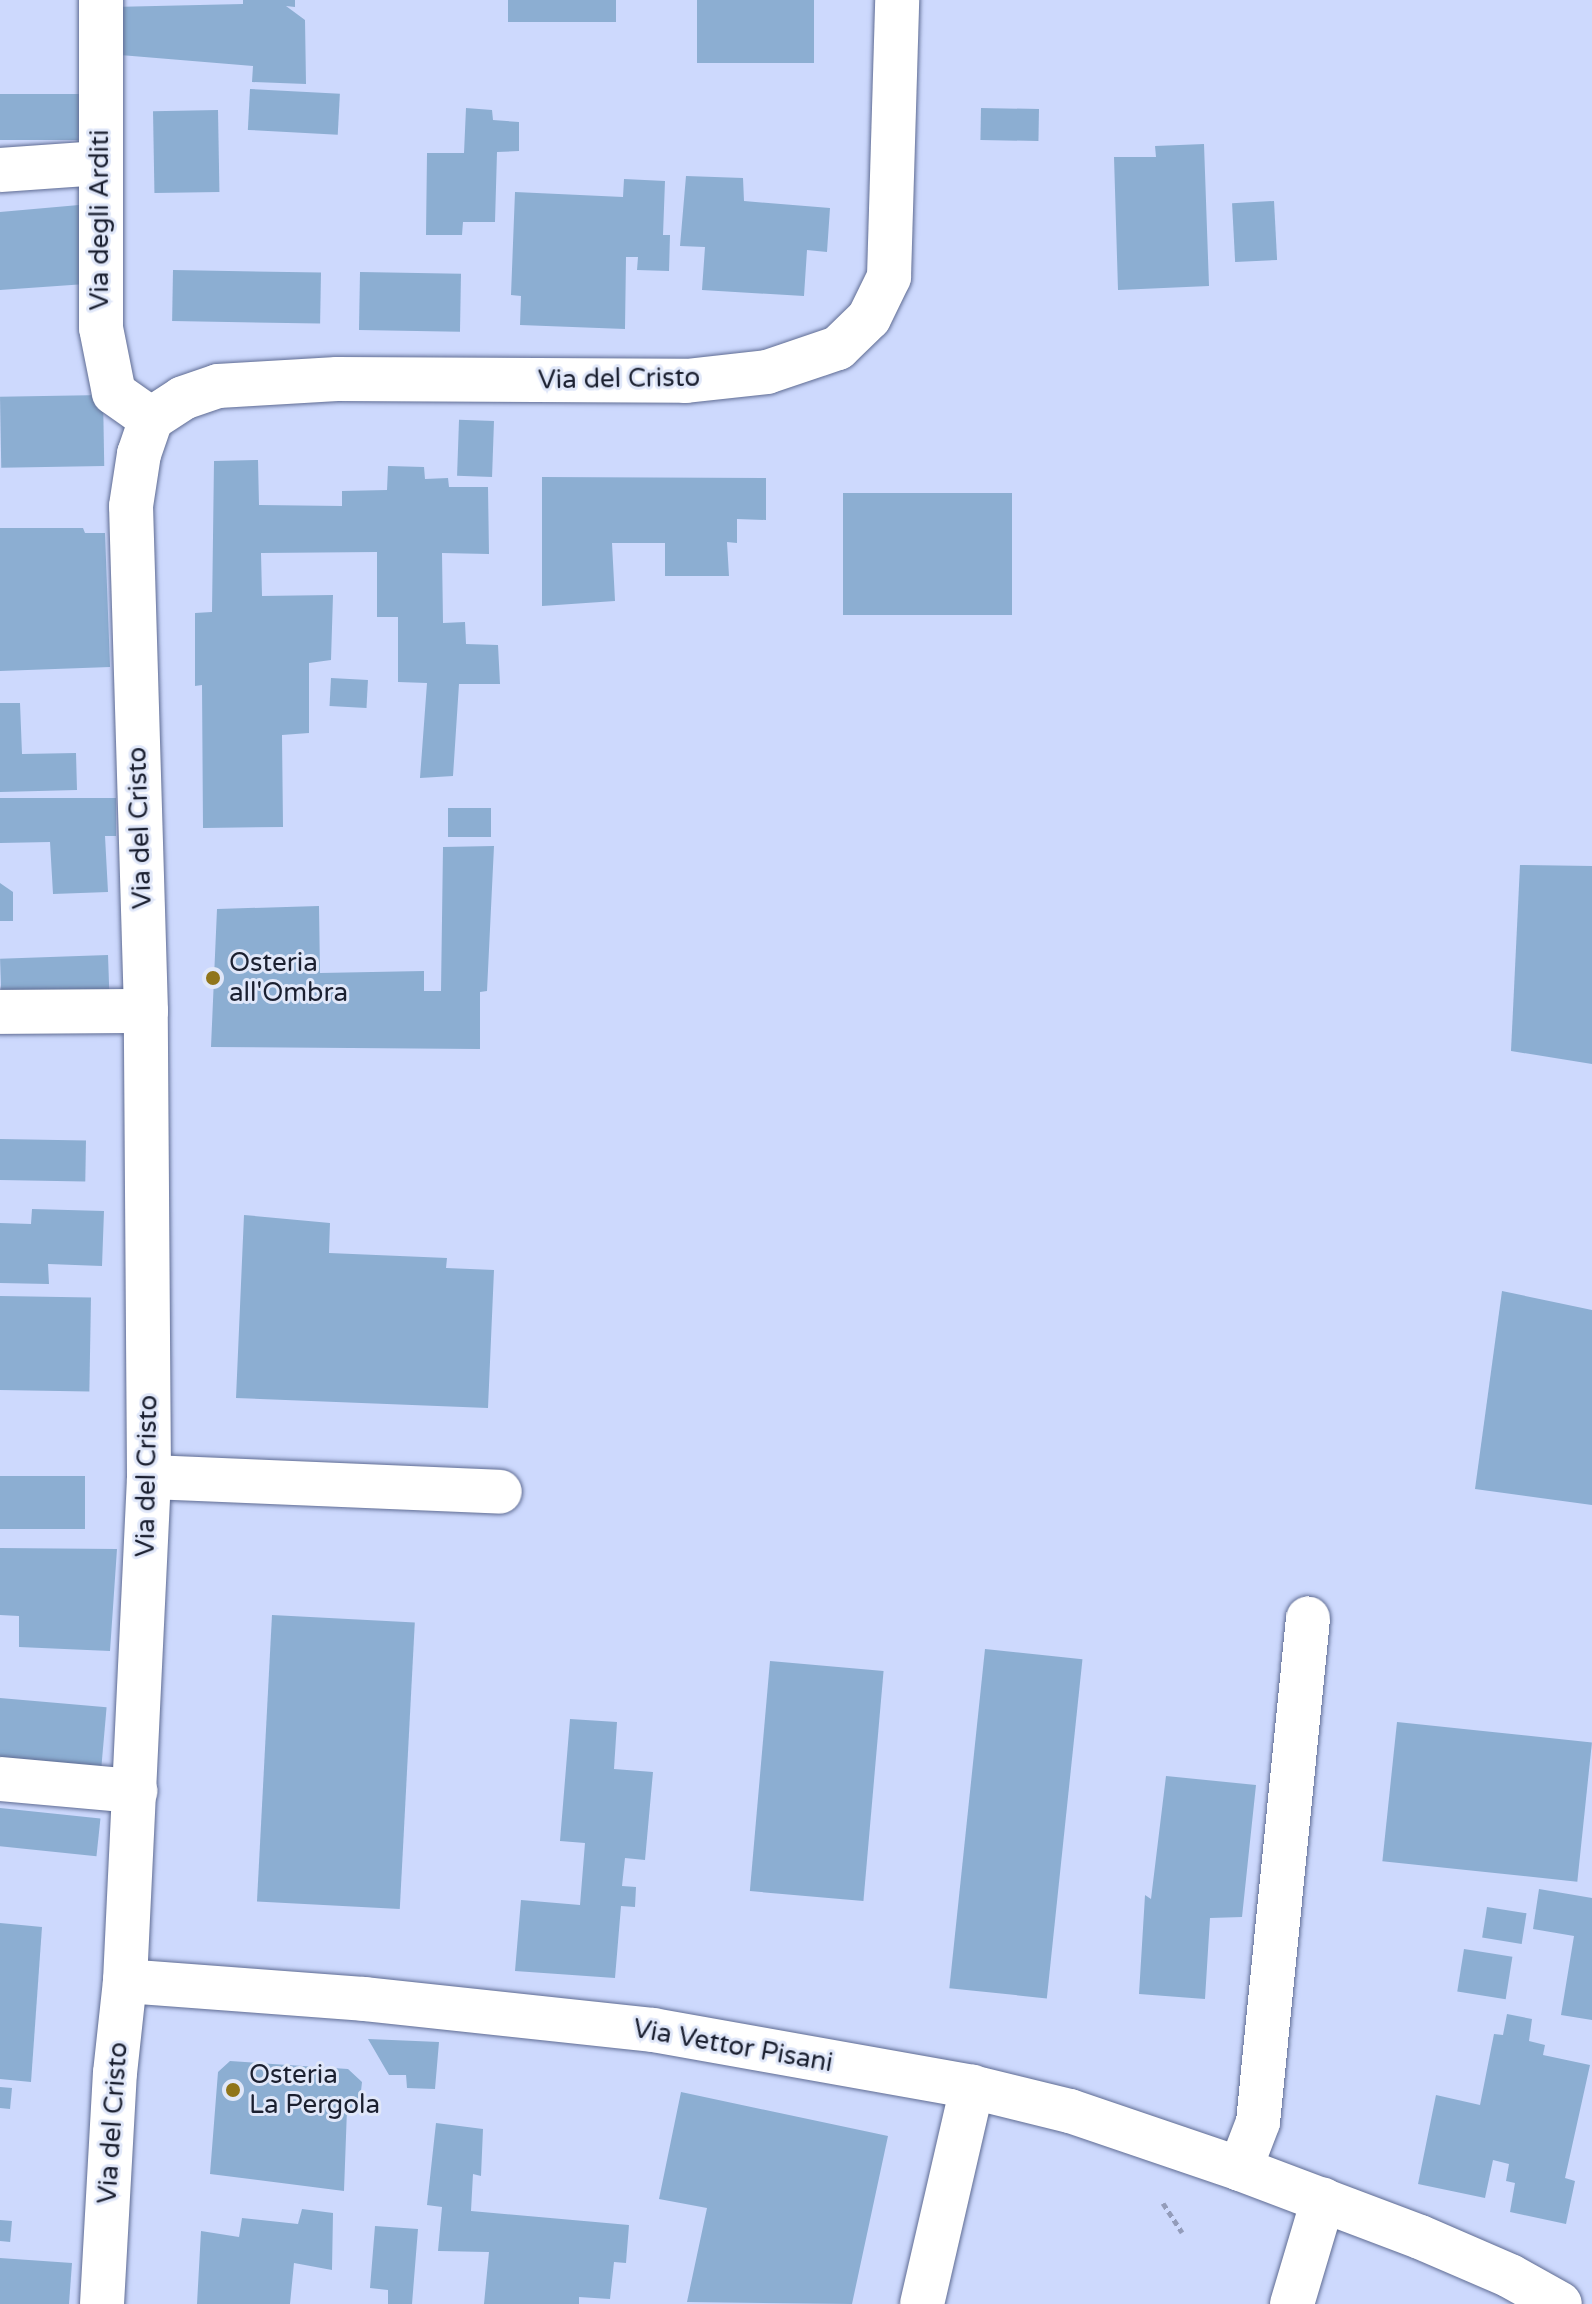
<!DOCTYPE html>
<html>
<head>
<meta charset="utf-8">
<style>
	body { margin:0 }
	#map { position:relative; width:1592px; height:2304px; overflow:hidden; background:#cdd9fd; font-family:"Varela Round",sans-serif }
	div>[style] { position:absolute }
	.building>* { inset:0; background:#8caed2; transform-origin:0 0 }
	.path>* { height:5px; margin-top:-2.5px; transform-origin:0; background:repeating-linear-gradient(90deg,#939cba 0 6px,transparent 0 10px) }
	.roads { filter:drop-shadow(0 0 2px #5f6c93) drop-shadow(0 0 2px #5f6c93) }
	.street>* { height:44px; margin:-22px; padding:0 22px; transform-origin:22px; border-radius:22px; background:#fff }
	.secondary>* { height:44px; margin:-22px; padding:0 22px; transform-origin:22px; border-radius:22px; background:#fff }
	.dots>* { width:22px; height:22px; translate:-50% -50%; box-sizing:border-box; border:4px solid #e0e7f9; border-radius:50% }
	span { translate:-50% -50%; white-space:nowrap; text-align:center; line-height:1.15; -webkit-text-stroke:6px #e0e7f9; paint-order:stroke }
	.street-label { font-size:26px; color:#1b2030 }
	.poi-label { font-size:26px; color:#1b2030 }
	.left { translate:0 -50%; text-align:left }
</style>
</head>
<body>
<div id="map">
	<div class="building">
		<i style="clip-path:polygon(243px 0,295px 0,295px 7px,286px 6px,305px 20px,306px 84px,252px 82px,253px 66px,108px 54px,112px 7px,243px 4px)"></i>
		<i style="left:508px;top:0;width:108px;height:22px"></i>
		<i style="left:697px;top:0;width:117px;height:63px"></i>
		<i style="left:250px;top:89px;width:90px;height:41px;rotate:3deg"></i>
		<i style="left:0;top:94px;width:98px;height:46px"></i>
		<i style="clip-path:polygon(466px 108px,492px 110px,493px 120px,519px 122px,519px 151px,497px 152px,495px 222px,463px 222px,462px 235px,426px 235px,427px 153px,464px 153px)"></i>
		<i style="left:981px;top:108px;width:58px;height:32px;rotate:1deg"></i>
		<i style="left:218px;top:110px;width:82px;height:65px;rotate:89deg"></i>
		<i style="clip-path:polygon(1204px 144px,1209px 286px,1118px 290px,1114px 157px,1156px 157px,1155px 146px)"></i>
		<i style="clip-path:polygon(686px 176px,743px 178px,744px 201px,830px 208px,827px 252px,807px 250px,804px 296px,702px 290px,705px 247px,680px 246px)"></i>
		<i style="clip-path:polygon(624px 179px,665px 181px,663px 235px,670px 235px,669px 271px,637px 270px,638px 257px,626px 257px,625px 329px,520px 325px,521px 296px,511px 295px,515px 192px,623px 197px)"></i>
		<i style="left:1274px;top:201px;width:59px;height:42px;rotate:87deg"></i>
		<i style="clip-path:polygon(79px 205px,100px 283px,0 290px,0 212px)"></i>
		<i style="left:173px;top:270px;width:148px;height:51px;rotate:1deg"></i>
		<i style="left:360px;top:272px;width:101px;height:58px;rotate:1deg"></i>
		<i style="left:103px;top:395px;width:71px;height:103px;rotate:89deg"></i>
		<i style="left:494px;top:421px;width:56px;height:35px;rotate:92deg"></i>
		<i style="clip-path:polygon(258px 460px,259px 505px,342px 506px,342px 491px,387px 490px,388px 466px,424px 467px,425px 479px,448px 478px,449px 487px,488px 487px,489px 554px,442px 553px,443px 623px,465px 622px,466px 644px,498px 645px,500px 684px,459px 684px,453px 776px,420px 778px,427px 683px,398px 682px,398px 617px,377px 617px,377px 552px,261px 553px,262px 596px,333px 595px,331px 660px,309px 663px,309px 733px,282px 735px,283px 827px,203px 828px,202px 685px,195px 686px,195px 613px,212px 612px,214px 461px)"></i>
		<i style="clip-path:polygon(542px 477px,766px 478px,766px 520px,737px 519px,737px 543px,727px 542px,729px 576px,665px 576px,665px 543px,612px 543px,615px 601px,542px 606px)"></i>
		<i style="left:1012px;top:493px;width:122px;height:169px;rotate:90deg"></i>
		<i style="clip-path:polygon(0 528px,83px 528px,85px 533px,105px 533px,110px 667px,0 671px)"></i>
		<i style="left:331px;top:678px;width:37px;height:28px;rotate:3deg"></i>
		<i style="clip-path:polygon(0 703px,20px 703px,22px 754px,76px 753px,77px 790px,0 792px)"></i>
		<i style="clip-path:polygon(0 798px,116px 798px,116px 836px,105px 836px,108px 892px,53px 894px,50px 842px,0 843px)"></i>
		<i style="left:448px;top:808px;width:43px;height:29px"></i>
		<i style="clip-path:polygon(494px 846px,487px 991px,480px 992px,480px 1049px,211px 1047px,217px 909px,319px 906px,320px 973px,424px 971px,424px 991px,441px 991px,443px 847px)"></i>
		<i style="clip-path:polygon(1520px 865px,1592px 866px,1592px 1064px,1511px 1051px)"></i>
		<i style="clip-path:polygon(0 883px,13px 892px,13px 921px,0 921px)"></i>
		<i style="left:108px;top:955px;width:46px;height:108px;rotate:88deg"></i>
		<i style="left:0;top:1139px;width:86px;height:41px;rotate:1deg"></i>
		<i style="clip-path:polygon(32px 1209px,104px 1211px,102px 1266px,48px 1264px,49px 1284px,0 1283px,0 1223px,31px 1224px)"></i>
		<i style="clip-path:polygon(244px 1215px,330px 1223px,329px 1253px,447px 1258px,446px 1268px,494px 1270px,488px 1408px,236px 1398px)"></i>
		<i style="clip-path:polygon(1502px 1291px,1592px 1310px,1592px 1505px,1475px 1489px)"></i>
		<i style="left:0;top:1296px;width:91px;height:94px;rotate:1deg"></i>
		<i style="left:0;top:1476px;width:85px;height:53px"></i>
		<i style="clip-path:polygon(0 1548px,117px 1549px,110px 1651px,19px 1647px,19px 1616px,0 1615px)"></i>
		<i style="left:272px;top:1615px;width:143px;height:287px;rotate:3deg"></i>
		<i style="left:985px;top:1649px;width:98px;height:341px;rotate:6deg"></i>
		<i style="left:770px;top:1661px;width:114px;height:231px;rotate:5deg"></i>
		<i style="left:0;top:1698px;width:107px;height:68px;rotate:5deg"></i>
		<i style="clip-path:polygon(570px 1719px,617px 1722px,614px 1769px,653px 1772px,645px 1860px,625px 1858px,622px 1886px,636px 1887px,635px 1907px,621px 1906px,615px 1978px,515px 1971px,521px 1900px,580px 1905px,585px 1843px,560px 1841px)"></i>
		<i style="left:1397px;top:1722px;width:196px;height:140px;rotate:6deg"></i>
		<i style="clip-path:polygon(1166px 1776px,1256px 1785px,1242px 1917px,1210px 1918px,1205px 1999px,1139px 1994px,1145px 1895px,1151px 1899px)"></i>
		<i style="left:0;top:1808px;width:101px;height:38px;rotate:6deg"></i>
		<i style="clip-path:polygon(1539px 1889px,1592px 1898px,1592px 2020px,1561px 2015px,1574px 1936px,1533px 1929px)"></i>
		<i style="left:1487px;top:1907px;width:40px;height:31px;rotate:9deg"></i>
		<i style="clip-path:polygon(0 1923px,42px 1927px,31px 2082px,0 2079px)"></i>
		<i style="left:1464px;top:1949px;width:49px;height:43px;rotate:9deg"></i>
		<i style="clip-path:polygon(1507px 2014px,1532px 2019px,1529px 2041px,1545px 2045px,1543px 2055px,1590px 2065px,1565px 2178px,1575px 2181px,1566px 2224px,1510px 2212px,1515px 2183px,1506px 2181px,1509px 2164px,1493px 2160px,1485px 2198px,1418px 2184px,1436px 2095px,1480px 2105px,1494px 2034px,1503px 2035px)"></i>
		<i style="clip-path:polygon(368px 2039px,439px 2042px,435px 2089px,407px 2088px,406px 2075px,389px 2075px)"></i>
		<i style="clip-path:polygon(230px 2061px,348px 2069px,362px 2082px,359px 2109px,347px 2109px,344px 2191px,210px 2174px,218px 2072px)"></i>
		<i style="clip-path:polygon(0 2087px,12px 2088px,10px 2109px,0 2108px)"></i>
		<i style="clip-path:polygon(681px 2092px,888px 2136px,852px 2304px,687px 2302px,707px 2208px,659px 2199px)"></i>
		<i style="clip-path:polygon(436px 2123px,483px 2129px,481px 2176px,473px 2174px,471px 2211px,629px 2225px,626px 2263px,614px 2262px,610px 2299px,579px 2297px,579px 2304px,484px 2304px,489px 2252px,438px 2251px,442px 2207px,427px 2205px)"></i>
		<i style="clip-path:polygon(302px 2209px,333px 2213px,332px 2270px,294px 2263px,290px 2304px,197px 2304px,201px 2231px,239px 2237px,242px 2218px,298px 2224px)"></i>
		<i style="left:0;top:2220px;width:12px;height:21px;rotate:5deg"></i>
		<i style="clip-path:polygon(375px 2226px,418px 2229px,412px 2304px,388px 2304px,388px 2290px,370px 2288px)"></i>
		<i style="clip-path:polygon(0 2258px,72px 2263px,69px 2304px,0 2304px)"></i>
	</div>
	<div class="path">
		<i style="left:1163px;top:2203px;width:35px;rotate:57deg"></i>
	</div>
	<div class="roads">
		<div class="street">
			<i style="left:101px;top:0;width:328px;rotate:90deg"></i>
			<i style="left:101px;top:328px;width:66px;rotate:78.7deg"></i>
			<i style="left:114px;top:393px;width:45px;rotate:35.1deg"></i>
			<i style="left:0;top:170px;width:99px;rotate:-4deg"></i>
			<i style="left:0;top:1012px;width:146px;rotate:-0.4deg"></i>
			<i style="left:149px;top:1477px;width:351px;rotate:2.4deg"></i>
			<i style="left:0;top:1779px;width:136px;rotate:5.1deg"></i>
			<i style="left:125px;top:1981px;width:240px;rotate:4.3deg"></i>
			<i style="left:364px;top:1999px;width:291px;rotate:6.1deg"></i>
			<i style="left:653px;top:2030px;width:324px;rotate:10.1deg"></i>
			<i style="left:972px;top:2087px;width:101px;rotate:13.8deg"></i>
			<i style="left:1070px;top:2111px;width:180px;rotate:18.8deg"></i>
			<i style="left:1240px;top:2169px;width:192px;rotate:20.7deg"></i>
			<i style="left:1420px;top:2237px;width:98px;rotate:23.4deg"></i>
			<i style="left:1510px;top:2276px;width:57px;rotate:29.2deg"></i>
			<i style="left:1240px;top:2169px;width:50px;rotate:-69deg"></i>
			<i style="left:1258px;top:2122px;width:506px;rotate:-84.33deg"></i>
			<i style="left:922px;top:2304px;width:223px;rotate:-77deg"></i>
			<i style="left:1292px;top:2304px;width:109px;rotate:-73.4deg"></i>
		</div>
		<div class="secondary">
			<i style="left:102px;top:2304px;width:231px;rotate:-86.8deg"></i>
			<i style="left:115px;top:2073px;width:93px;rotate:-83.8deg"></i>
			<i style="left:125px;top:1981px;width:505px;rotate:-87.27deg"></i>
			<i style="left:149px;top:1477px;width:466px;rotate:-90.4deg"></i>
			<i style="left:146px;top:1011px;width:505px;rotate:-91.7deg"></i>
			<i style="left:131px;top:506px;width:53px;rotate:-81.3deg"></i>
			<i style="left:139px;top:454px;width:37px;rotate:-71deg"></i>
			<i style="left:151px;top:419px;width:38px;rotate:-33deg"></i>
			<i style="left:183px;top:398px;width:37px;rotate:-19deg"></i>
			<i style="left:218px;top:386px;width:119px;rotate:-3.4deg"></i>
			<i style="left:337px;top:379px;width:349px;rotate:0.3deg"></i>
			<i style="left:686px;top:381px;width:81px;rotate:-6.3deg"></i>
			<i style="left:767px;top:372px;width:75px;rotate:-18.7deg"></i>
			<i style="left:838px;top:348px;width:43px;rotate:-44.1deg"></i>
			<i style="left:869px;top:318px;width:46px;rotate:-64deg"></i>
			<i style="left:889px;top:277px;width:277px;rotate:-88.3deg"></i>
		</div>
	</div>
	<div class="dots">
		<i style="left:213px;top:978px;background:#90751a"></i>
		<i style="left:233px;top:2090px;background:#90751a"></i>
	</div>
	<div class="street-label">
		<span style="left:100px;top:220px;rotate:-90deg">Via degli Arditi</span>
		<span style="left:619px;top:379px;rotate:-1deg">Via del Cristo</span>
		<span style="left:140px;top:828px;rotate:-92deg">Via del Cristo</span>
		<span style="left:147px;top:1476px;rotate:-89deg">Via del Cristo</span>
		<span style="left:733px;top:2046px;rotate:10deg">Via Vettor Pisani</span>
		<span style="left:113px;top:2123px;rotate:-86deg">Via del Cristo</span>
	</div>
	<div class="poi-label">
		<span class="left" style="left:229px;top:978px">Osteria<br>all'Ombra</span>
		<span class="left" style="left:249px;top:2090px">Osteria<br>La Pergola</span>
	</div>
</div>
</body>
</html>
